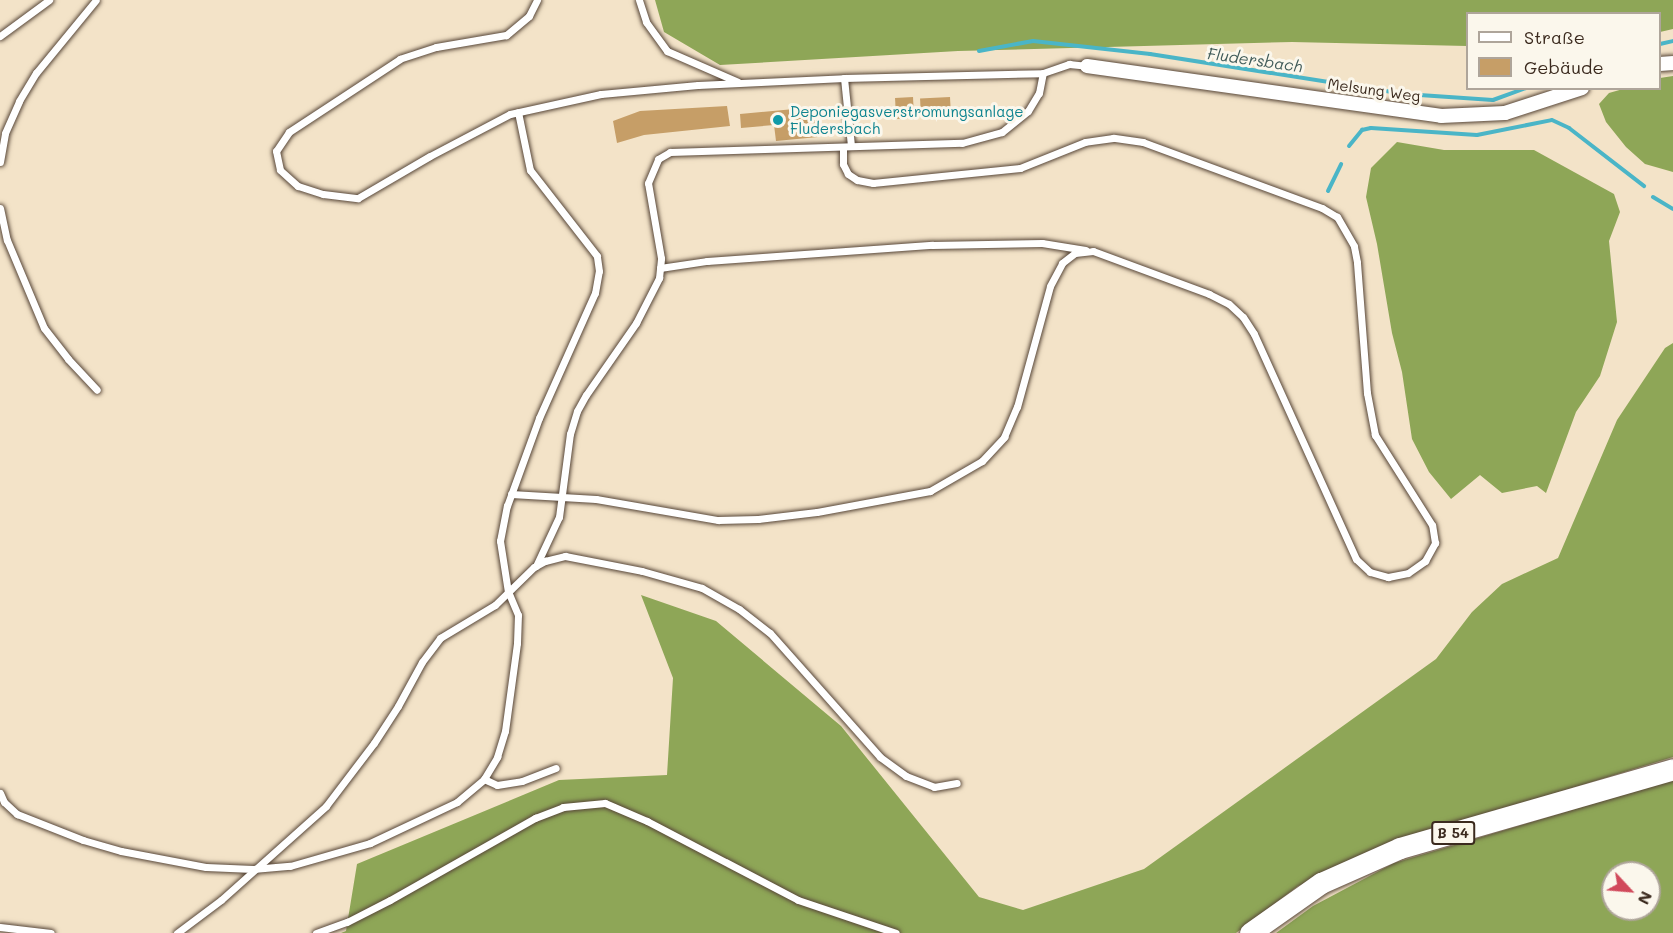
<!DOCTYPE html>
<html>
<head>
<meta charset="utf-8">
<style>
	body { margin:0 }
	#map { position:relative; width:1673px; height:933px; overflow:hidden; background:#f3e3c8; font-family:Mali,sans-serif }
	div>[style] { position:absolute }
	.forest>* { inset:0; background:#8ea657 }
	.stream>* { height:4px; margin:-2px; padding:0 2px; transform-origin:2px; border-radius:2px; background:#4ab5c7 }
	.building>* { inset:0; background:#c69e67; transform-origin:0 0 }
	.roads { filter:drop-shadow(0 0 2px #574638) drop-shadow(0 0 2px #574638) }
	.service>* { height:7px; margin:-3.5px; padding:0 3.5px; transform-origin:3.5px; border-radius:3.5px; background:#fff }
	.minor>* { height:14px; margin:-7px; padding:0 7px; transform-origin:7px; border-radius:7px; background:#fff }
	.primary>* { height:21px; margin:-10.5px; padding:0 10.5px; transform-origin:10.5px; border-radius:10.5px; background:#fff }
	.dots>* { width:16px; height:16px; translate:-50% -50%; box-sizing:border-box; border:3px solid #fbf7ec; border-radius:50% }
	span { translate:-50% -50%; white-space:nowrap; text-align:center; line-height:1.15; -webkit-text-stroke:6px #fbf7ec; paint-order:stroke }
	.shield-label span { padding:2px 4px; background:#fbf7ec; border:2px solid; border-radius:4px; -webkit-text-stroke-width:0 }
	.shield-label { font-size:14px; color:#3b2a1e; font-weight:700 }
	.street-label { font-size:15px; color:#3b2a1e }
	.culture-label { font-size:15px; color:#0d838f }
	.left { translate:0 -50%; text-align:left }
	.water-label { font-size:16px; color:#405b59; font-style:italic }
	.legend { position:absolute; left:1466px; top:12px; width:195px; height:78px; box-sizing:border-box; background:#fbf7ec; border:2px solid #aea59a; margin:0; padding:8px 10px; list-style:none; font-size:18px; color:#3b2a1e }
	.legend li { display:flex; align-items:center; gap:12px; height:30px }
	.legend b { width:30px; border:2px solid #aea59a }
	.north { position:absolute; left:1601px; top:861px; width:60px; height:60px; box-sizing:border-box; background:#fbf7ec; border:2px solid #aea59a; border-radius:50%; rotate:116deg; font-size:16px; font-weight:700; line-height:24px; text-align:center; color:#3b2a1e }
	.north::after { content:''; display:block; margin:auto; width:21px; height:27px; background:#d1495b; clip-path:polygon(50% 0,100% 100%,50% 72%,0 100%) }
</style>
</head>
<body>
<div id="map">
	<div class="forest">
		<i style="clip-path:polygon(655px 0,1673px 0,1673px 29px,1660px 32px,1660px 14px,1468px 14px,1467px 46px,1292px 42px,958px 51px,720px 65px,664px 32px)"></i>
		<i style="clip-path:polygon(1673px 76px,1673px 172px,1645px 164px,1626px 147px,1606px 122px,1599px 104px,1609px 93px,1623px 89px,1660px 88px,1660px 78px)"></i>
		<i style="clip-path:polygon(1397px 142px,1444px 150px,1534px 150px,1614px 194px,1620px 212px,1609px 241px,1617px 322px,1600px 376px,1576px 412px,1546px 493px,1537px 486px,1502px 493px,1480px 475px,1451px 499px,1429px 472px,1412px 439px,1402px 372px,1392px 333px,1377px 244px,1366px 197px,1371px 168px)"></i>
		<i style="clip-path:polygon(1673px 343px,1673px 757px,1439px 829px,1298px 886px,1236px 933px,341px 933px,346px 931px,357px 864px,559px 780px,667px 775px,673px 678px,641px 595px,716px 621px,841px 726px,979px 897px,1023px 910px,1144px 869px,1436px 659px,1472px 612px,1502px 584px,1558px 558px,1617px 420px,1665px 348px)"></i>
		<i style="clip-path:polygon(evenodd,1673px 780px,1673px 933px,1276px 933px,1313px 906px,1394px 863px,1673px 780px,1613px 873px,1649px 873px,1649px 909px,1613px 909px,1613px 873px)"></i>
	</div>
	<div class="stream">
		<i style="left:1660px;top:44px;width:13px;rotate:-13deg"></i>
		<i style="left:979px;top:51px;width:55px;rotate:-10.5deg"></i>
		<i style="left:1033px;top:41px;width:118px;rotate:6.3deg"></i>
		<i style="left:1150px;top:54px;width:258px;rotate:8.9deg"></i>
		<i style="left:1405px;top:94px;width:88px;rotate:3.9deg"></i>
		<i style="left:1493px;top:100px;width:35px;rotate:-20deg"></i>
		<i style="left:1349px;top:146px;width:21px;rotate:-51deg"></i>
		<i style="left:1362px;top:130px;width:9px;rotate:-13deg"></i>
		<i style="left:1371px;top:128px;width:106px;rotate:3.8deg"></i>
		<i style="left:1477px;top:135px;width:76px;rotate:-11.3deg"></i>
		<i style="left:1552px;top:120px;width:19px;rotate:25deg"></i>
		<i style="left:1569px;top:128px;width:95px;rotate:37.7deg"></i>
		<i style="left:1328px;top:191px;width:30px;rotate:-64deg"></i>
		<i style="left:1653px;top:197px;width:23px;rotate:31deg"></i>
	</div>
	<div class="building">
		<i style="left:913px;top:97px;width:21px;height:18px;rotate:87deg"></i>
		<i style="left:950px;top:97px;width:17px;height:30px;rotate:87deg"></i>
		<i style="clip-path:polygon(727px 106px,730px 126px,644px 135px,617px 143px,613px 121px,640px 111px)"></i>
		<i style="clip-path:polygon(805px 108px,806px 115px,816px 114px,818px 137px,776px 141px,774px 125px,741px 128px,740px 114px)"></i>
	</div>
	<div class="roads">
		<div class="service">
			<i style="left:537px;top:0;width:18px;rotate:117deg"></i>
			<i style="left:529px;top:16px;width:30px;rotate:140deg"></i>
			<i style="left:506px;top:35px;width:71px;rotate:170.3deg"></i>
			<i style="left:436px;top:47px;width:38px;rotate:162deg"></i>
			<i style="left:400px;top:59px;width:133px;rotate:146.7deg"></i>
			<i style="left:289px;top:132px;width:23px;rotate:124deg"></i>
			<i style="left:276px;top:151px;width:19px;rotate:78deg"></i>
			<i style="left:280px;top:170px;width:24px;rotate:42deg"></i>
			<i style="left:298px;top:186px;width:26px;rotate:18deg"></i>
			<i style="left:323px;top:194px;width:35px;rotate:7deg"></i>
			<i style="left:358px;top:198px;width:83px;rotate:-30.3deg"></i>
			<i style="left:430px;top:156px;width:90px;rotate:-27.7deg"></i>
			<i style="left:510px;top:114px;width:93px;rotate:-12.4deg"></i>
			<i style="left:601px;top:94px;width:97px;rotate:-5.3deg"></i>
			<i style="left:698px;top:85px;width:146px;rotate:-2.7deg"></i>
			<i style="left:844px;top:78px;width:199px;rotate:-1.4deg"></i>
			<i style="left:639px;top:0;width:23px;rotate:72deg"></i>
			<i style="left:646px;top:22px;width:36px;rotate:54deg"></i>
			<i style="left:667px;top:51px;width:77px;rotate:23.6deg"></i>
			<i style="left:0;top:36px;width:61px;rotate:-36.3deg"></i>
			<i style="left:844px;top:78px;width:68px;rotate:84.1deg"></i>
			<i style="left:0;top:162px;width:29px;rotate:-80deg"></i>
			<i style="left:5px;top:133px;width:35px;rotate:-66deg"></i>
			<i style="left:19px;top:101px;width:33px;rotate:-59deg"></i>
			<i style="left:36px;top:73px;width:94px;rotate:-50.6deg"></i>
			<i style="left:0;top:208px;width:33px;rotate:78deg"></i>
			<i style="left:7px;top:240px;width:95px;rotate:67.2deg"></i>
			<i style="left:44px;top:328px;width:39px;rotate:52deg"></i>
			<i style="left:68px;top:359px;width:42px;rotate:46.9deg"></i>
			<i style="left:660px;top:268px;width:48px;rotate:-8.5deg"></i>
			<i style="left:707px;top:261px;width:226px;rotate:-4.1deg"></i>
			<i style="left:932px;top:245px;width:110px;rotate:-1deg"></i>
			<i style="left:1042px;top:243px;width:44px;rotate:9.2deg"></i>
			<i style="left:511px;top:494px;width:85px;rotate:3.4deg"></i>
			<i style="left:596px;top:499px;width:124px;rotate:9.8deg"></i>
			<i style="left:718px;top:520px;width:40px;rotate:-1.4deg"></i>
			<i style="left:758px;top:519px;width:59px;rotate:-6.8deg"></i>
			<i style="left:817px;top:512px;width:115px;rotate:-10.5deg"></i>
			<i style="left:930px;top:491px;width:60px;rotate:-30deg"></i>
			<i style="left:982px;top:461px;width:33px;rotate:-47deg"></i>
			<i style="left:1004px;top:437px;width:33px;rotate:-67deg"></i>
			<i style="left:1017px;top:407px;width:125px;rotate:-74.7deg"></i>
			<i style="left:1050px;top:286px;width:26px;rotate:-62deg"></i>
			<i style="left:1062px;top:263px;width:16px;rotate:-38deg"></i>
			<i style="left:1075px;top:253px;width:18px;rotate:-6deg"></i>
			<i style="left:1093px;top:251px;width:124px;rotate:20.3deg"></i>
			<i style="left:1209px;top:294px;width:22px;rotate:27deg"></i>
			<i style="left:1229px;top:304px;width:19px;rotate:43deg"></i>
			<i style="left:1243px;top:317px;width:20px;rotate:57deg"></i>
			<i style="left:1254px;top:334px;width:247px;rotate:65.6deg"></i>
			<i style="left:1356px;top:559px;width:19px;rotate:43deg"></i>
			<i style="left:1370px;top:572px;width:19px;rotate:16deg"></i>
			<i style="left:1388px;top:577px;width:20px;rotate:-11deg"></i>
			<i style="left:1408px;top:573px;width:21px;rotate:-35deg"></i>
			<i style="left:1425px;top:561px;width:21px;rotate:-61deg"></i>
			<i style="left:1435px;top:543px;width:18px;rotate:-99deg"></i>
			<i style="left:1432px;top:525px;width:107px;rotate:-122.3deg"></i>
			<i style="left:1375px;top:435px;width:43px;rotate:-100.8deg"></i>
			<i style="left:1367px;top:393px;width:131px;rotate:-94.4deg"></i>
			<i style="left:1357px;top:262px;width:16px;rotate:-101deg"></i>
			<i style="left:1354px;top:246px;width:34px;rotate:-120deg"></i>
			<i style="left:1337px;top:217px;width:17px;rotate:-149deg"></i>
			<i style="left:1322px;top:208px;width:191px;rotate:-159.8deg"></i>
			<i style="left:1143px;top:142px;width:30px;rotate:-172deg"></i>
			<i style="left:1113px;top:138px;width:28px;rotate:172deg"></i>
			<i style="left:1085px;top:142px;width:70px;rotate:158.2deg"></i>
			<i style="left:1020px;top:168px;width:148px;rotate:174.2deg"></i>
			<i style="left:873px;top:183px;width:16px;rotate:-169deg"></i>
			<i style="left:857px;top:180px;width:11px;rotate:-146deg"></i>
			<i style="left:848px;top:174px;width:11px;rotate:-117deg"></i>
			<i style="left:843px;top:164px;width:17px;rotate:-90deg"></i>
			<i style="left:536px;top:566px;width:54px;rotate:-64.9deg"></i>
			<i style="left:559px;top:517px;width:84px;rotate:-82.5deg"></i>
			<i style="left:570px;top:434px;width:24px;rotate:-73deg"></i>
			<i style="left:577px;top:411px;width:18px;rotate:-61deg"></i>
			<i style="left:586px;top:395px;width:88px;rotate:-55.2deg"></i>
			<i style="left:636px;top:323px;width:51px;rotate:-62.9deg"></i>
			<i style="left:659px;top:278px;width:20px;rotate:-84deg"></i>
			<i style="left:661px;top:258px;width:76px;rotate:-99.8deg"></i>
			<i style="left:648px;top:183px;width:26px;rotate:-67deg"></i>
			<i style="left:658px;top:159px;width:14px;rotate:-30deg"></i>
			<i style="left:670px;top:152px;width:292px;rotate:-1.8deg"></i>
			<i style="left:962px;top:143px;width:41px;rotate:-15.4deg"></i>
			<i style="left:1002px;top:132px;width:33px;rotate:-39deg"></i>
			<i style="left:1028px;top:111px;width:21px;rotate:-59deg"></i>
			<i style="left:1039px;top:93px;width:20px;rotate:-79deg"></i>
			<i style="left:1043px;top:73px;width:28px;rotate:-19deg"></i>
			<i style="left:1069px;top:64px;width:18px;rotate:6deg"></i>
			<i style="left:484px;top:779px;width:14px;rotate:25deg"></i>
			<i style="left:497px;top:785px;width:25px;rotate:-9deg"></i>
			<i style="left:522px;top:781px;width:36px;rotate:-21deg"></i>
			<i style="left:0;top:793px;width:10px;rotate:66deg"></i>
			<i style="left:4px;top:802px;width:18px;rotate:43deg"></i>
			<i style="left:17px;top:814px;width:71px;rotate:21.5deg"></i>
			<i style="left:83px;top:840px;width:40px;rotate:16deg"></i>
			<i style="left:121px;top:851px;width:86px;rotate:10.7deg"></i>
			<i style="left:206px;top:867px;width:47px;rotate:2.4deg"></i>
			<i style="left:253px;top:869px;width:37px;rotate:-5deg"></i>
			<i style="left:290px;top:866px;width:83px;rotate:-16deg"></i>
			<i style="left:370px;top:843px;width:96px;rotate:-25.2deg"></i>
			<i style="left:457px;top:802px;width:35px;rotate:-40deg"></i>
			<i style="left:484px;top:779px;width:26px;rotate:-59deg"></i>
			<i style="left:497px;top:757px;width:27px;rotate:-73deg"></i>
			<i style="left:505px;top:731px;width:89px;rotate:-82.2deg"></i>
			<i style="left:517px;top:643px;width:28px;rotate:-88deg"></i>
			<i style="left:518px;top:615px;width:25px;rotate:-113deg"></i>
			<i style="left:508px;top:592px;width:52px;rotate:-98.9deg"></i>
			<i style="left:500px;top:541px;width:36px;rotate:-79deg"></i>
			<i style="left:507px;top:506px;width:94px;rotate:-70deg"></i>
			<i style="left:539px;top:418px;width:137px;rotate:-65.9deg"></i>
			<i style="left:595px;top:293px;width:22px;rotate:-80deg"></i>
			<i style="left:599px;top:271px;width:15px;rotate:-98deg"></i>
			<i style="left:597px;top:256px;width:109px;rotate:-127.9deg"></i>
			<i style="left:530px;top:170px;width:59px;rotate:-101.7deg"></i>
			<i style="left:0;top:927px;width:51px;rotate:6.7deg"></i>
			<i style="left:177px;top:933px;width:55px;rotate:-36.9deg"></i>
			<i style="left:221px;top:900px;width:141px;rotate:-41.8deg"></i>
			<i style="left:326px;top:806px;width:79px;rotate:-52.7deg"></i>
			<i style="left:374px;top:743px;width:44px;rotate:-57deg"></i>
			<i style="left:398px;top:706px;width:50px;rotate:-61.4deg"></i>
			<i style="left:422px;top:662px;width:30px;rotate:-53deg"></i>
			<i style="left:440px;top:638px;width:64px;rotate:-31deg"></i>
			<i style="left:495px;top:605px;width:54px;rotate:-44.3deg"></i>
			<i style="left:534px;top:567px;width:13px;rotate:-29deg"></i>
			<i style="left:545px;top:561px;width:21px;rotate:-14deg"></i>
			<i style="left:565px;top:556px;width:78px;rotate:11deg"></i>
			<i style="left:642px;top:571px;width:62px;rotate:15.8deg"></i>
			<i style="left:702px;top:588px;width:43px;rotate:29.6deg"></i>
			<i style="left:739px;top:609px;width:39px;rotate:38deg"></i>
			<i style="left:770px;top:633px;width:166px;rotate:48.4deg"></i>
			<i style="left:880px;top:757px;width:32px;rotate:36deg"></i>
			<i style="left:906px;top:776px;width:30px;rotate:21deg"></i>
			<i style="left:934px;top:787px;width:23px;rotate:-10deg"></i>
			<i style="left:316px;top:933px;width:33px;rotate:-20deg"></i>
			<i style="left:347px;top:922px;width:48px;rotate:-27.1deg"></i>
			<i style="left:390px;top:900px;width:167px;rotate:-29.5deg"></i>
			<i style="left:535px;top:818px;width:30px;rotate:-21deg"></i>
			<i style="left:563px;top:807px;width:42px;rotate:-5.4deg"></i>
			<i style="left:605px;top:803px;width:46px;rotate:23.2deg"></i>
			<i style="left:647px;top:821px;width:170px;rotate:27.6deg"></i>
			<i style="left:798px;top:900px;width:103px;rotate:18.6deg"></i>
		</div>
		<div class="minor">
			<i style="left:1660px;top:64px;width:13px;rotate:-4deg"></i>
			<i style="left:1087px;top:66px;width:358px;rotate:8deg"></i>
			<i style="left:1441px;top:116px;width:64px;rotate:-2.7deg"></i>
			<i style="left:1505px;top:113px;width:81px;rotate:-18deg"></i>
		</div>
		<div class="primary">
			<i style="left:1250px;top:933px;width:87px;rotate:-35.2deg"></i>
			<i style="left:1321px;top:883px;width:86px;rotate:-23.9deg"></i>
			<i style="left:1400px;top:848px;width:284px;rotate:-16.1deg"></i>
		</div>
	</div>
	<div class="dots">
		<i style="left:778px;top:120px;background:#0f9aa8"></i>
	</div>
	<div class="shield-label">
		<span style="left:1453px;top:833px">B 54</span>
	</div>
	<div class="street-label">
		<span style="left:1374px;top:90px;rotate:8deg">Melsung Weg</span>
	</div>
	<div class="culture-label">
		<span class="left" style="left:790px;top:120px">Deponiegasverstromungsanlage<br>Fludersbach</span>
	</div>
	<div class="water-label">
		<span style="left:1255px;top:60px;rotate:8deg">Fludersbach</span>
	</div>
	<ul class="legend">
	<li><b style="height:8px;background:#fff"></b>Straße</li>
	<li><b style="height:16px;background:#c69e67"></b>Gebäude</li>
	</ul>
	<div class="north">N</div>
</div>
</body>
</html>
